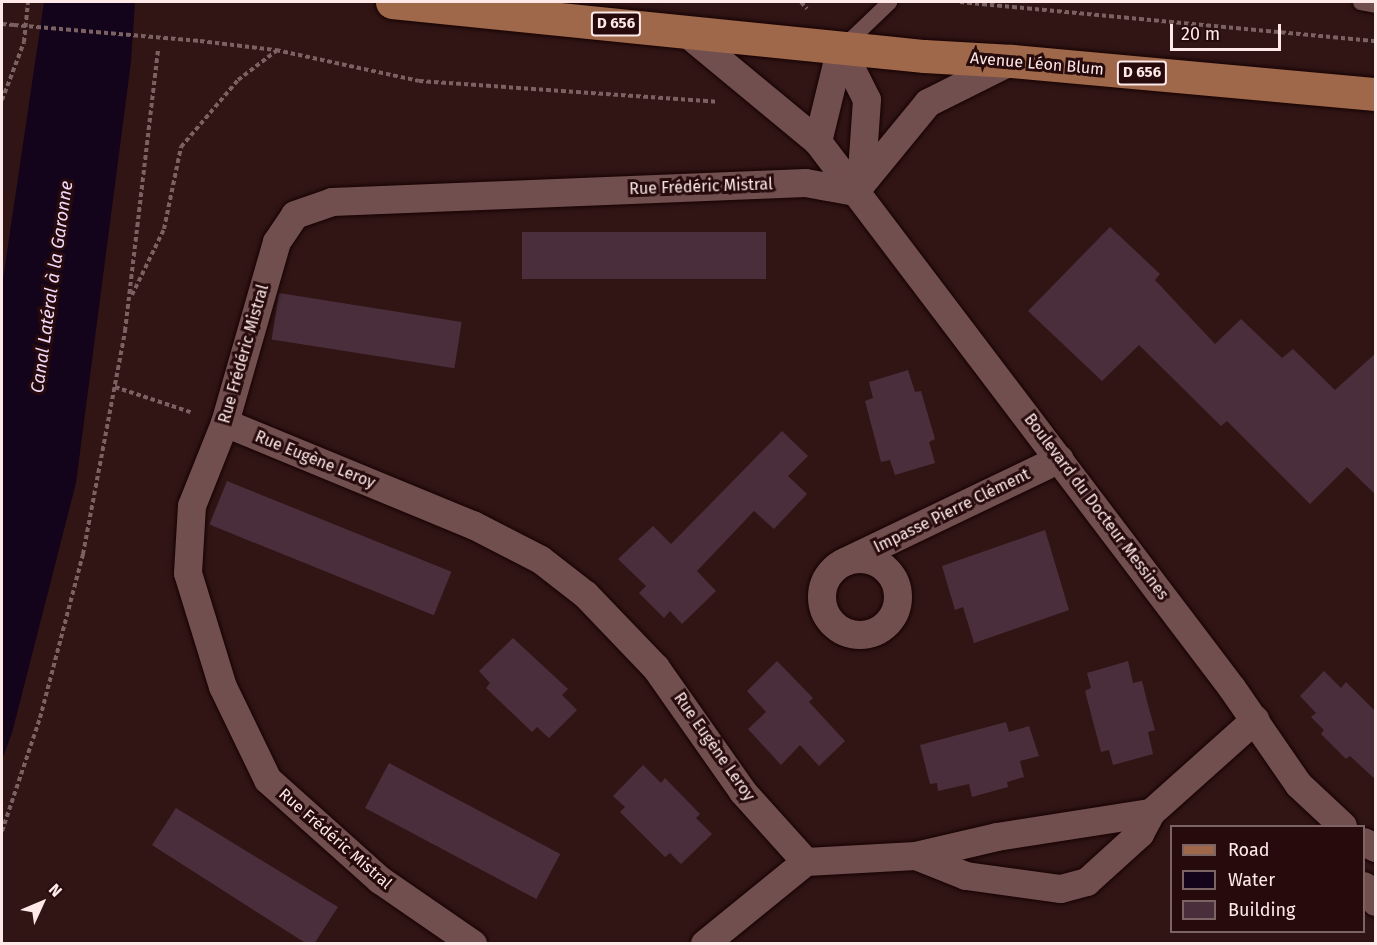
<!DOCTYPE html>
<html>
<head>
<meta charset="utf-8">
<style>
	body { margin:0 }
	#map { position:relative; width:1377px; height:945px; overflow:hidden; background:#311515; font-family:"Fira Sans",sans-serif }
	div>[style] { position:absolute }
	.water>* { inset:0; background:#13041b }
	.building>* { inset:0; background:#4a2e3c; transform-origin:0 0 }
	.path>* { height:4px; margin-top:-2px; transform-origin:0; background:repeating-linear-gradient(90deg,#7b6161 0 4.5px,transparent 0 7.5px) }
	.roads { filter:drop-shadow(0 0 2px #170203) drop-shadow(0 0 2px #170203) }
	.lane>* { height:15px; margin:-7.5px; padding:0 7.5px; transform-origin:7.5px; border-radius:7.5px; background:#714f4e }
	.street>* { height:28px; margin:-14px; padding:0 14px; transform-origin:14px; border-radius:14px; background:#714f4e }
	.street>.ring { margin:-14px; padding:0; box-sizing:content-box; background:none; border:28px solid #714f4e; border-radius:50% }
	.primary>* { height:33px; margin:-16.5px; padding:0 16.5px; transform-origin:16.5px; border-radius:16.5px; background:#9f684a }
	.path-bridge>* { height:4px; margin-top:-2px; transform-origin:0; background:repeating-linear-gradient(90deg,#7b6161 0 4.5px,transparent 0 7.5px) }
	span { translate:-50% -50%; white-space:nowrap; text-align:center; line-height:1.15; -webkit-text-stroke:6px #270b0c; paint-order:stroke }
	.shield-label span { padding:2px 4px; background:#270b0c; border:2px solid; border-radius:4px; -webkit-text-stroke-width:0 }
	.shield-label { font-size:15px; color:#fee9e8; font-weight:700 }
	.street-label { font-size:16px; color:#fee9e8 }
	.water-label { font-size:18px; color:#f0dafb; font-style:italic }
	.frame { position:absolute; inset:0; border:3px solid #fee9e8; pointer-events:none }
	.legend { position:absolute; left:1170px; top:825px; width:195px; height:108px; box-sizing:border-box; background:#270b0c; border:2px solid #7d6464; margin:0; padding:8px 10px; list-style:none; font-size:18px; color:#fee9e8 }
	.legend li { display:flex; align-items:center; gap:12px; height:30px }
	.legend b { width:30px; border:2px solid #7d6464 }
	.north { position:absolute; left:12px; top:873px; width:60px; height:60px; -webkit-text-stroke:4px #270b0c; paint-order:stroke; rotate:46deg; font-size:16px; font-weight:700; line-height:24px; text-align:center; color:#fee9e8 }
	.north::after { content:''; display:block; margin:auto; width:21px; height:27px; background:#fee9e8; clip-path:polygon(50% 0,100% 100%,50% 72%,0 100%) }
	.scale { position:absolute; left:1170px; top:24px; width:111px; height:27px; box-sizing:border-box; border:3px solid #fee9e8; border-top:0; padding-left:8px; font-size:18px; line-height:21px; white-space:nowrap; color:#fee9e8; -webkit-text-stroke:4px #270b0c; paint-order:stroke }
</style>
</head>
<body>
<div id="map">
	<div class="water">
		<i style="clip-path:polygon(44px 2px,135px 2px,131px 62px,76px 483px,12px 733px,2px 760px,2px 286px)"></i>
	</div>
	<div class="building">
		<i style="clip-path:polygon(1110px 227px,1160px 274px,1155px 280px,1215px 344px,1241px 319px,1282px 358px,1293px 349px,1335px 390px,1376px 353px,1376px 495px,1347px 467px,1310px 504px,1227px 421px,1221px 426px,1139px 345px,1102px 381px,1028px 311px)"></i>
		<i style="left:522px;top:232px;width:244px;height:47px"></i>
		<i style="left:279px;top:293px;width:185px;height:47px;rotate:9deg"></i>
		<i style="clip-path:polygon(908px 370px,915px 392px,921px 391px,935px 439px,929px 442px,935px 463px,895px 475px,890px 460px,881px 462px,865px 401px,873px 398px,869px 382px)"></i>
		<i style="clip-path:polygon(782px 431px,808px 456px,788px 476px,807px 494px,774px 529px,754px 511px,697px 571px,716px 591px,682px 624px,670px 611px,664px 618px,639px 593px,646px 586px,618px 559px,653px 526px,671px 544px)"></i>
		<i style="left:227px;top:481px;width:242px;height:47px;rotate:22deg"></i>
		<i style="clip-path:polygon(1045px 530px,1069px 610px,974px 643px,963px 607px,955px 610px,942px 566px)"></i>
		<i style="clip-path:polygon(513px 638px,568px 689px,562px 695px,577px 710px,549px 738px,537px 727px,532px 732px,486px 688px,490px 683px,479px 671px)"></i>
		<i style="clip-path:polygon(777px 661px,813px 698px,809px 702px,845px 741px,819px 766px,800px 745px,781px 765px,748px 729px,766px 712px,747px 691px)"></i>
		<i style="clip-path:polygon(1128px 661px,1133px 683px,1142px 681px,1148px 705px,1155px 730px,1148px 732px,1153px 754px,1113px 765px,1109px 750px,1101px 752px,1085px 691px,1091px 688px,1087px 673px)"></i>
		<i style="clip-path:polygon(1324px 671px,1341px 688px,1346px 682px,1376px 712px,1376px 780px,1350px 756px,1346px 759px,1321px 734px,1324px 730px,1311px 717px,1316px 713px,1300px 696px)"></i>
		<i style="clip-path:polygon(1006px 722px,1009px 732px,1029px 726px,1039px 756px,1020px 761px,1024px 777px,1007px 782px,1008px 787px,972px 797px,969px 784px,938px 791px,937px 783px,930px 784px,920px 745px)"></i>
		<i style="left:389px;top:763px;width:194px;height:51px;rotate:28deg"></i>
		<i style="clip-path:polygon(643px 765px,661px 783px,665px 778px,700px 814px,696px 818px,712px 834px,681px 864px,670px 853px,665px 857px,620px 812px,625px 807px,613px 796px)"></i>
		<i style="clip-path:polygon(176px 808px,338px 907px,314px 944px,307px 944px,152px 845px)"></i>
	</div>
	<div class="path">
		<i style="left:801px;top:2px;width:9px;rotate:49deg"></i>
		<i style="left:960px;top:2px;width:418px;rotate:5.4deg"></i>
		<i style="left:2px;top:24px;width:12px;rotate:5deg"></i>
		<i style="left:200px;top:41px;width:77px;rotate:6.8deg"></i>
		<i style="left:276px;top:50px;width:146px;rotate:12.2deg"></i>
		<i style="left:419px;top:81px;width:299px;rotate:4deg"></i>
		<i style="left:2px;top:100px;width:62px;rotate:-69.2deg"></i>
		<i style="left:24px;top:42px;width:40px;rotate:-84.3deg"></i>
		<i style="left:132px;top:295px;width:73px;rotate:-64.1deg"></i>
		<i style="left:164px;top:229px;width:84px;rotate:-78.3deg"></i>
		<i style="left:181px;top:147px;width:88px;rotate:-49.6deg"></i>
		<i style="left:238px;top:80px;width:48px;rotate:-37.3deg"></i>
		<i style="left:115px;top:387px;width:82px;rotate:18.4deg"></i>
		<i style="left:2px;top:831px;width:119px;rotate:-71.4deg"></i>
		<i style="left:40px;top:718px;width:170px;rotate:-75.3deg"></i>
		<i style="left:83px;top:554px;width:227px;rotate:-79.3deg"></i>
		<i style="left:125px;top:331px;width:284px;rotate:-83.3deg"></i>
	</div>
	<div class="roads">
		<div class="lane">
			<i style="left:1360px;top:2px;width:16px;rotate:11deg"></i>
			<i style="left:843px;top:46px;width:64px;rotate:-43.7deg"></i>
		</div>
		<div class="street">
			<i style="left:684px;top:31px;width:174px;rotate:39.6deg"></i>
			<i style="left:818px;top:142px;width:685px;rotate:52.83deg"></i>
			<i style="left:1232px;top:688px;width:118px;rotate:55.4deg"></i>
			<i style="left:1299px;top:785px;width:60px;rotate:43deg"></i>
			<i style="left:841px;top:48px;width:58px;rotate:63.4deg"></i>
			<i style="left:867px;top:100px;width:85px;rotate:94deg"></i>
			<i style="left:818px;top:142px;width:97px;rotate:-76.3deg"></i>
			<i style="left:855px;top:192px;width:115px;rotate:-50.6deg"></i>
			<i style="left:928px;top:103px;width:94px;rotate:-26.6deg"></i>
			<i style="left:225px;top:423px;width:268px;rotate:22.4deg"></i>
			<i style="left:473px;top:525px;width:76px;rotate:27.2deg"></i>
			<i style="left:541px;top:560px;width:57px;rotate:37.9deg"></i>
			<i style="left:586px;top:595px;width:101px;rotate:46.2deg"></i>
			<i style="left:656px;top:668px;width:151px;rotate:54.9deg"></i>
			<i style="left:743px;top:792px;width:94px;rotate:48deg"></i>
			<i style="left:806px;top:862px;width:110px;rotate:-3.1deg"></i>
			<i style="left:916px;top:856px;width:83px;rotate:-13.2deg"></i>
			<i style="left:997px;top:837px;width:156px;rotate:-8.9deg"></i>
			<i style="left:1151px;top:813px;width:140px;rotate:-41.8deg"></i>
			<i class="ring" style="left:822px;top:559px;width:48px;height:48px"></i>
			<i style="left:845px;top:562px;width:238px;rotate:-25.6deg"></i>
			<i style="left:1364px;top:842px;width:13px;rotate:27deg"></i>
			<i style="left:916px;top:856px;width:54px;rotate:21.8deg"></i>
			<i style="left:966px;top:876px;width:96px;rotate:7.8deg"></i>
			<i style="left:1061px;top:889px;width:27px;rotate:-15deg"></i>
			<i style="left:1087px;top:882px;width:72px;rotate:-42.2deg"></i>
			<i style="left:1140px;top:834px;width:24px;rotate:-62deg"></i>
			<i style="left:1364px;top:886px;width:20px;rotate:53deg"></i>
			<i style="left:473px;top:944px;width:113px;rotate:-145.5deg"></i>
			<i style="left:380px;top:880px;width:150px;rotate:-138.2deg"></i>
			<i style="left:268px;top:780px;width:103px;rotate:-115.8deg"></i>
			<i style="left:223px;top:687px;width:119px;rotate:-107.1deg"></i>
			<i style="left:188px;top:573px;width:67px;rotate:-86.6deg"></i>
			<i style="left:192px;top:506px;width:89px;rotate:-68.3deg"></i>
			<i style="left:225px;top:423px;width:188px;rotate:-74deg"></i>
			<i style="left:277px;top:242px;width:32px;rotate:-56deg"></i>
			<i style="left:295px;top:215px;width:39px;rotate:-19deg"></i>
			<i style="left:332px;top:202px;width:474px;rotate:-2.3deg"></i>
			<i style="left:806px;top:183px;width:50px;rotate:10.4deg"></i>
			<i style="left:705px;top:944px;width:130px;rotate:-39.1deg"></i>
		</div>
		<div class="primary">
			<i style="left:392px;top:2px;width:535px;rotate:5.8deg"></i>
			<i style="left:924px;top:56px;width:88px;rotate:3.3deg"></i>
			<i style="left:1012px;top:61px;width:365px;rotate:5.2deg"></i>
		</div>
	</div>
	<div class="path-bridge">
		<i style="left:14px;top:25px;width:187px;rotate:4.9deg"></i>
	</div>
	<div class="shield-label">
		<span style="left:616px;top:24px">D 656</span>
		<span style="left:1142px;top:73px">D 656</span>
	</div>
	<div class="street-label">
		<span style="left:1037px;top:64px;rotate:5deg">Avenue Léon Blum</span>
		<span style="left:701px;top:187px;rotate:-2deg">Rue Frédéric Mistral</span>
		<span style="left:244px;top:354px;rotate:-74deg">Rue Frédéric Mistral</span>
		<span style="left:315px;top:460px;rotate:22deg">Rue Eugène Leroy</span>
		<span style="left:1096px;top:507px;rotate:53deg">Boulevard du Docteur Messines</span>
		<span style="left:952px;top:511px;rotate:-26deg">Impasse Pierre Clément</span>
		<span style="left:714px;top:747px;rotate:55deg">Rue Eugène Leroy</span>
		<span style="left:335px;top:839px;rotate:41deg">Rue Frédéric Mistral</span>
	</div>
	<div class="water-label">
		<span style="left:52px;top:287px;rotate:-82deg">Canal Latéral à la Garonne</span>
	</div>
	<div class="frame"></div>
	<ul class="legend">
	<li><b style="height:8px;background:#9f684a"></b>Road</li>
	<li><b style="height:16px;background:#13041b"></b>Water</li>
	<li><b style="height:16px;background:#4a2e3c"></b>Building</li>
	</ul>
	<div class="north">N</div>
	<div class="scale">20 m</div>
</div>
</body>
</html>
